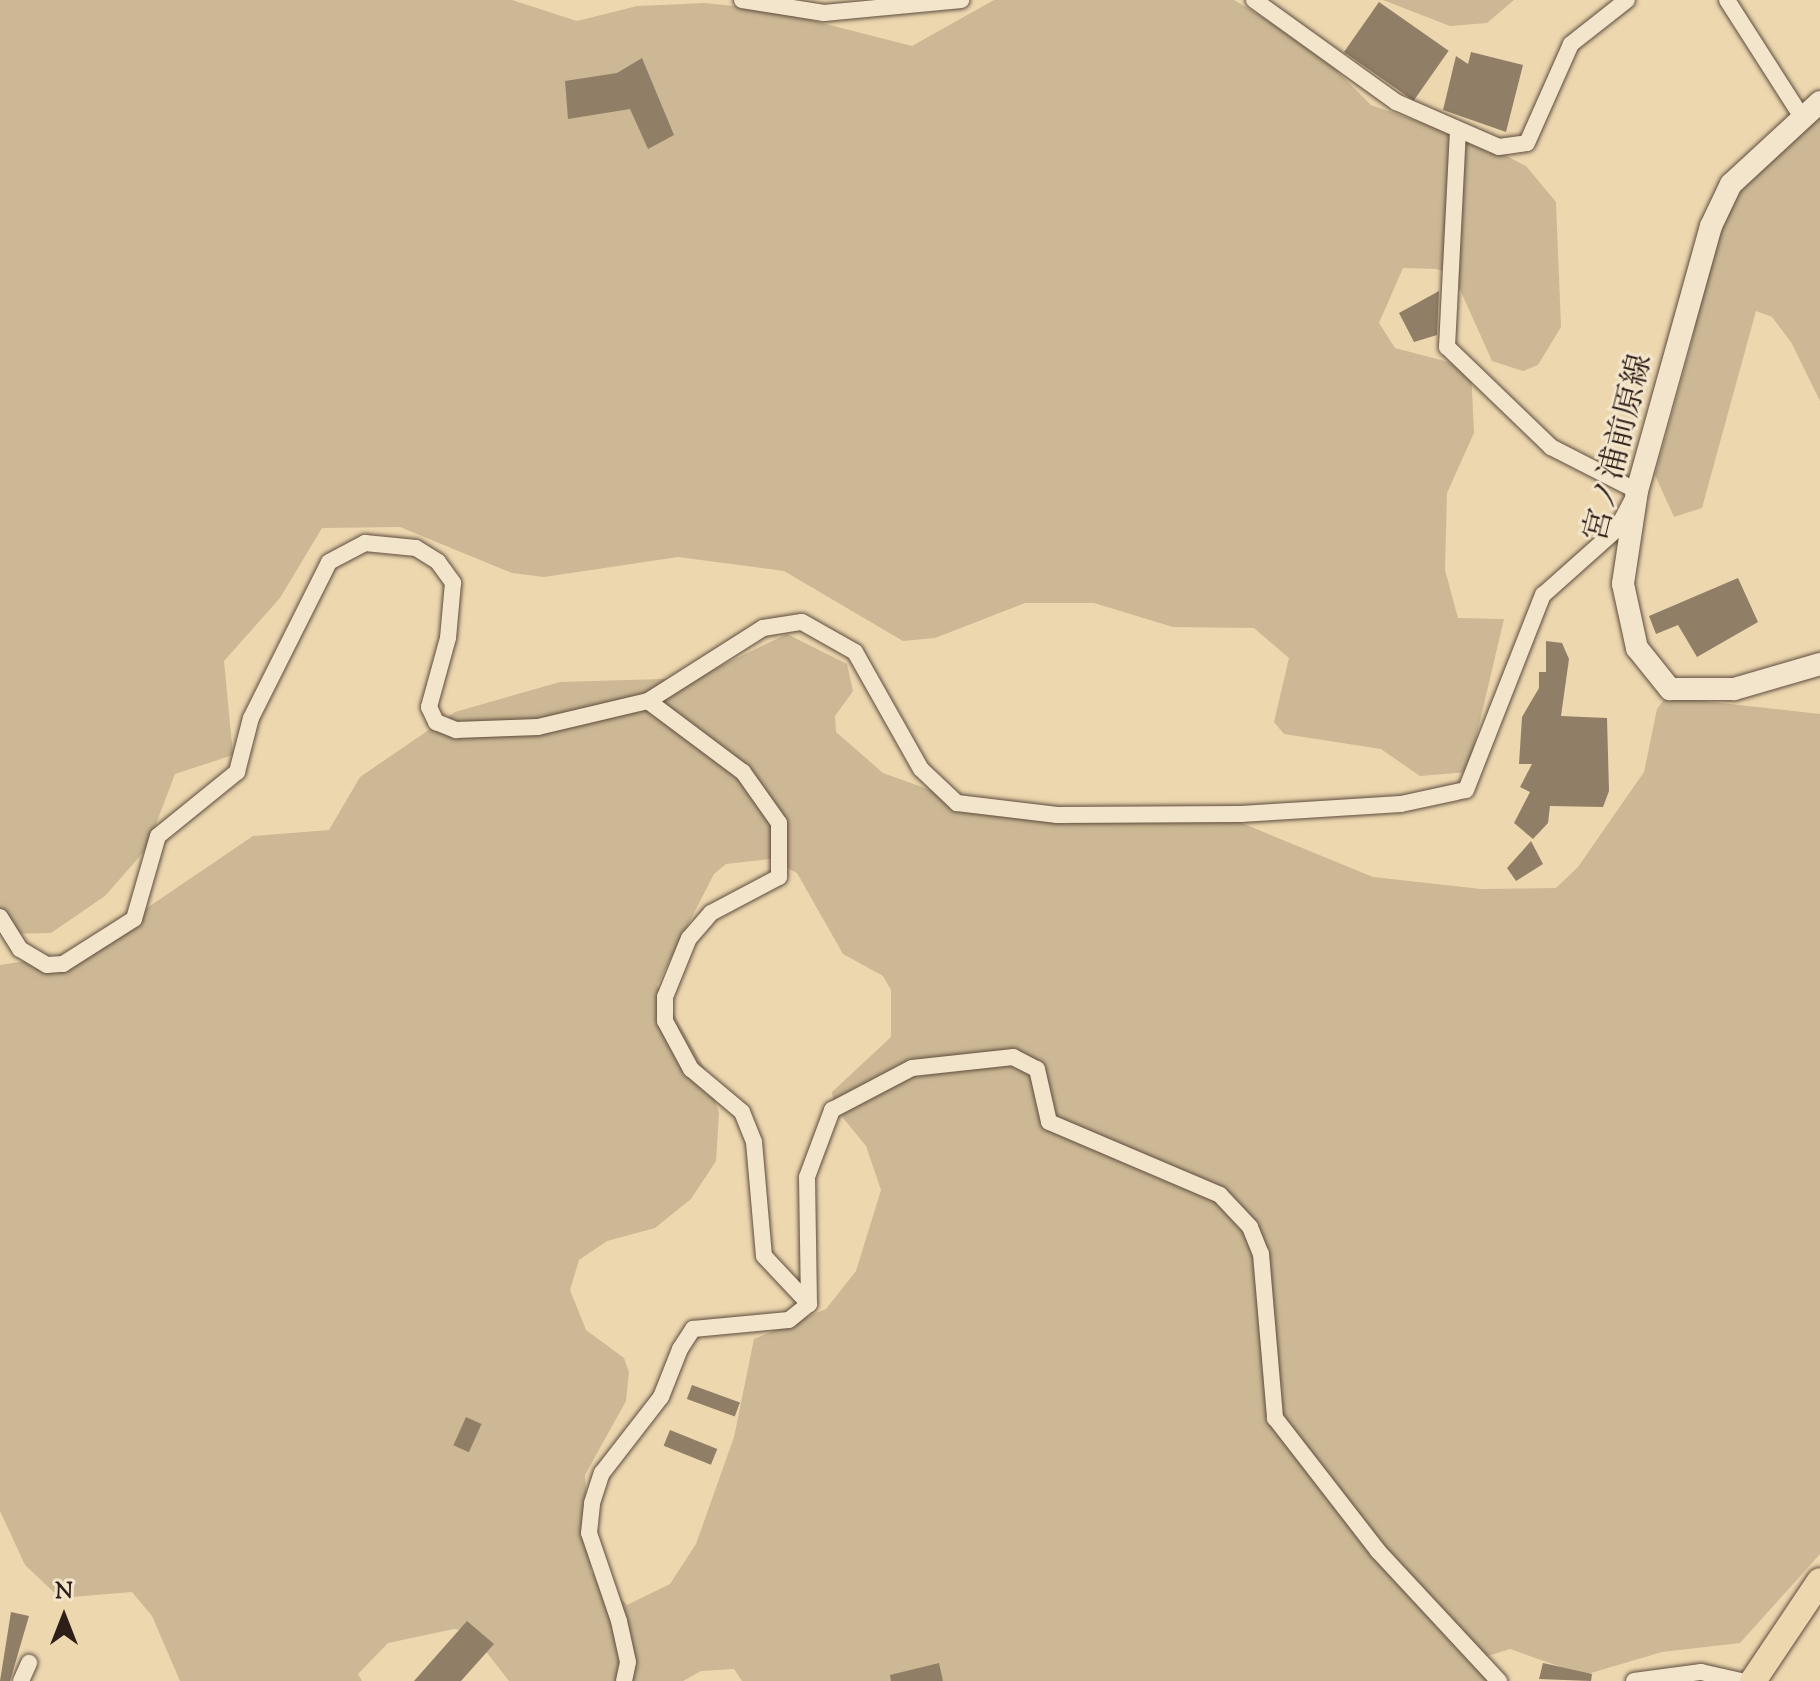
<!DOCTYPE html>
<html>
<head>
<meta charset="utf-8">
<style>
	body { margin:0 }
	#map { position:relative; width:1820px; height:1681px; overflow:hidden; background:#ecd7af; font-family:"Sorts Mill Goudy","Noto Serif JP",serif }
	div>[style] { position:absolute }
	.green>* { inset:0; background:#ccb895 }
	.building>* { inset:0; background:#917e67; transform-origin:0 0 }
	.roads { filter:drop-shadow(0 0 2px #5e4c3e) drop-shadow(0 0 2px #5e4c3e) }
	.street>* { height:16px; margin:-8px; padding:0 8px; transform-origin:8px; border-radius:8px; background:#f3e5cb }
	.secondary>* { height:22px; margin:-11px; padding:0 11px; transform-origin:11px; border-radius:11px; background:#f3e5cb }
	.primary>* { height:26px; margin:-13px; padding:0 13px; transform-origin:13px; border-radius:13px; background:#ecd7af }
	span { translate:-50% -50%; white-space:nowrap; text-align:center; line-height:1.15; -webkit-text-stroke:6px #f3e5cb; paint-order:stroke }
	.street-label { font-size:32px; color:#2e1e18 }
	.north { position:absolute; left:24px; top:1577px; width:80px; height:80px; -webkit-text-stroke:6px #f3e5cb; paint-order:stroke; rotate:0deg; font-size:22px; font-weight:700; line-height:32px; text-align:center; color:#2e1e18 }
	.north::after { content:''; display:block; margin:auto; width:28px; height:36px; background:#2e1e18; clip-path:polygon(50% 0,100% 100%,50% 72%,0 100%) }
</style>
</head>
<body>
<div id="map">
	<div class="green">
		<i style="clip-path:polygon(0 0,512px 0,577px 21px,637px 6px,705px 3px,771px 10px,912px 46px,994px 0,1234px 0,1317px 51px,1371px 105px,1485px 145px,1526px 166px,1556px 202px,1561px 327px,1538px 365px,1523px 371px,1492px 361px,1453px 274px,1436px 269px,1403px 268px,1379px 323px,1395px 348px,1471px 368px,1474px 433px,1447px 493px,1445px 570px,1458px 618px,1504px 619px,1468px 772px,1420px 776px,1381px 749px,1284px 734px,1274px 722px,1289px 658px,1254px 628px,1173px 627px,1094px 603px,1025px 603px,935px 638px,903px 641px,784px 571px,678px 557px,544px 577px,512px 573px,400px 527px,322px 528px,280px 598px,224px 661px,233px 755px,175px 774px,147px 848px,105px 896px,51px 933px,0 934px)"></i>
		<i style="clip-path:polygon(1383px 0,1514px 0,1487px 23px,1450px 26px)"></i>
		<i style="clip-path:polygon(1820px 115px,1820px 401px,1791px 342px,1772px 317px,1756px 311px,1702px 508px,1674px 517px,1655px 475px,1692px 342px,1713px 228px,1754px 160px)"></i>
		<i style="clip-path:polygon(evenodd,787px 634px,847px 664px,853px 691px,835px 716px,836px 732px,883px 773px,983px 809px,1065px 824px,1160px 809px,1227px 817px,1373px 877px,1481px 889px,1556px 888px,1578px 867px,1644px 772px,1657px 709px,1666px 697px,1820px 714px,1820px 1554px,1740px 1643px,1662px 1652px,1584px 1675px,1510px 1649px,1478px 1659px,1498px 1681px,742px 1681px,734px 1669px,701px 1671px,683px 1681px,509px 1681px,470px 1631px,454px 1629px,388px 1643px,358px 1674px,362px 1681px,180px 1681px,152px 1616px,132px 1592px,60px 1598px,25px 1565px,0 1511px,0 965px,59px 956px,116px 929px,253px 836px,329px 830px,360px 777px,455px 712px,560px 682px,696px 678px,787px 634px,770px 859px,797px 873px,843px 954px,883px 976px,891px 990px,891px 1037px,832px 1092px,834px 1107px,866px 1146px,881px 1190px,856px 1271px,826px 1309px,754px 1339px,734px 1437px,696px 1544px,670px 1584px,627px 1605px,591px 1572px,585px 1475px,626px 1401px,629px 1372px,624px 1358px,586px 1330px,570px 1290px,579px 1260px,607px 1241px,655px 1228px,691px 1199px,716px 1161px,719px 1113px,704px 1067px,657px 985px,714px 874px,726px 864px,770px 859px)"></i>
	</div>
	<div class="building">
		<i style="left:1379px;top:2px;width:85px;height:61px;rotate:35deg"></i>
		<i style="clip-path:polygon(1471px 52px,1523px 65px,1506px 132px,1443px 110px,1456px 56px,1468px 64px)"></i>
		<i style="clip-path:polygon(642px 58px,674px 135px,648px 149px,630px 109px,568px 119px,565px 81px,617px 73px)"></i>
		<i style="clip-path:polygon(1439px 291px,1437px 335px,1414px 342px,1399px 313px)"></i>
		<i style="clip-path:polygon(1738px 578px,1758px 622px,1697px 657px,1678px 625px,1656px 634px,1649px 616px)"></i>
		<i style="clip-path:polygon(1546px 641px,1562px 643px,1569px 659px,1561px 716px,1607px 718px,1609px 791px,1603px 807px,1550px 806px,1548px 823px,1533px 839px,1514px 823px,1530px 792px,1520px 787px,1532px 764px,1519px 764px,1522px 717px,1539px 688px,1539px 672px,1546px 672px)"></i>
		<i style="clip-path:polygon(1531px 841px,1543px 864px,1516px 881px,1507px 868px)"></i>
		<i style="left:692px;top:1385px;width:51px;height:15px;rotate:20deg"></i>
		<i style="left:466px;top:1417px;width:17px;height:31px;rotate:24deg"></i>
		<i style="left:670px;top:1430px;width:51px;height:17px;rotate:22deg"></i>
		<i style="clip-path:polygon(11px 1612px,29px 1616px,10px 1681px,0 1681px)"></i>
		<i style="clip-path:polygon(467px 1621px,494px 1644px,461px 1681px,414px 1681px)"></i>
		<i style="clip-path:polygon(939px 1663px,943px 1681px,891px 1681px,890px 1675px)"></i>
		<i style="clip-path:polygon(1543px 1663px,1592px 1674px,1591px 1681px,1539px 1679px)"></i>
	</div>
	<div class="roads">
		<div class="street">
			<i style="left:742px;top:0;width:83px;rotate:9deg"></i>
			<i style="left:824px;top:13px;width:138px;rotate:-5.4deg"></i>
			<i style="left:1254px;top:0;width:175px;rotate:35.7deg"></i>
			<i style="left:1396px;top:102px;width:112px;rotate:23.6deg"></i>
			<i style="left:1499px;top:147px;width:28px;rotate:-8deg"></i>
			<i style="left:1527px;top:143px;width:108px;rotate:-66deg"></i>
			<i style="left:1571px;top:44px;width:71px;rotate:-38.2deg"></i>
			<i style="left:1727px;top:0;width:135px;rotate:57.4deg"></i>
			<i style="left:648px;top:701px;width:119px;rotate:36.8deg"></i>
			<i style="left:743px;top:772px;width:62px;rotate:54.8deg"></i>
			<i style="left:779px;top:823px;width:54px;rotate:90deg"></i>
			<i style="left:779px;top:877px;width:77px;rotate:152.1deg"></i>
			<i style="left:711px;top:913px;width:33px;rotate:131deg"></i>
			<i style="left:689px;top:938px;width:64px;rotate:112.1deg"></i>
			<i style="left:665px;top:997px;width:24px;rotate:90deg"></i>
			<i style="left:665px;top:1021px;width:55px;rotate:61.6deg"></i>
			<i style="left:691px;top:1069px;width:67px;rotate:40.1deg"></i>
			<i style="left:742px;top:1112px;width:32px;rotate:68deg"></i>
			<i style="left:754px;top:1142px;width:114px;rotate:85deg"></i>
			<i style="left:764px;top:1256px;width:66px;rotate:46.8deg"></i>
			<i style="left:0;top:917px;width:38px;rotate:58deg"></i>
			<i style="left:20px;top:949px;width:31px;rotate:31deg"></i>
			<i style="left:47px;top:965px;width:16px;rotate:-4deg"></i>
			<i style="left:63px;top:964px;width:84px;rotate:-32.4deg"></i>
			<i style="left:134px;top:919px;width:86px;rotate:-73.9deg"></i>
			<i style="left:158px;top:836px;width:102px;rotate:-39deg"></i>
			<i style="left:237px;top:772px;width:56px;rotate:-75.5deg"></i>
			<i style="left:251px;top:718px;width:174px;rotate:-63.4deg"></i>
			<i style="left:329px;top:562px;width:41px;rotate:-27.8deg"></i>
			<i style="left:365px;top:543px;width:51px;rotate:5.6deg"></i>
			<i style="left:416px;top:548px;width:26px;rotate:32deg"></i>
			<i style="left:438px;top:562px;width:26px;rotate:54deg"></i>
			<i style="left:453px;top:583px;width:55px;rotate:95.2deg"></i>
			<i style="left:448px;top:638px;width:72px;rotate:105.4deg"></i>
			<i style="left:429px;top:707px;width:17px;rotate:65deg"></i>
			<i style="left:436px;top:722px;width:22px;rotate:22deg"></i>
			<i style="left:456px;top:730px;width:82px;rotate:-2.1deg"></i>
			<i style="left:538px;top:727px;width:113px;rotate:-13.3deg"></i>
			<i style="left:648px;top:701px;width:136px;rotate:-32.4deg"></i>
			<i style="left:763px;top:628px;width:39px;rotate:-9deg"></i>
			<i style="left:802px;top:622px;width:61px;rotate:29.5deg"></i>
			<i style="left:855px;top:652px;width:134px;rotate:60.6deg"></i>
			<i style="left:921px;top:769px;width:50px;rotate:43.4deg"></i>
			<i style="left:957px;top:803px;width:101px;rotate:6.8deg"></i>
			<i style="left:1057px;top:815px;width:184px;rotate:-0.3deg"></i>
			<i style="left:1241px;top:814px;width:160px;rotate:-3.6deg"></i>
			<i style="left:1401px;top:804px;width:66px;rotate:-12.2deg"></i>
			<i style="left:1466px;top:790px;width:210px;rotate:-68.5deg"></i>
			<i style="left:1543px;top:595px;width:99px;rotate:-41.7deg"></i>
			<i style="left:1617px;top:529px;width:43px;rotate:-62.2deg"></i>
			<i style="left:1637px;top:491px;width:97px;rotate:-152.9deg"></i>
			<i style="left:1551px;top:447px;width:144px;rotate:-136.1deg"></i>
			<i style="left:1447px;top:347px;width:216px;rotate:-87.1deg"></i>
			<i style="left:21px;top:1681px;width:20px;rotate:-66deg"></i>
			<i style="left:624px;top:1681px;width:19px;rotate:-78deg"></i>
			<i style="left:628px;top:1662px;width:42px;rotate:-102.4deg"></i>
			<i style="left:619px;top:1621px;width:93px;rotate:-108.8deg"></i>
			<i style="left:589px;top:1533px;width:30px;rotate:-84deg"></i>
			<i style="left:592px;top:1503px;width:32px;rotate:-72deg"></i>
			<i style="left:602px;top:1473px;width:96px;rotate:-52.2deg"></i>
			<i style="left:661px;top:1397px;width:52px;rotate:-68.4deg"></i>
			<i style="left:680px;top:1349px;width:24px;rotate:-57deg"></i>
			<i style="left:693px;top:1329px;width:96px;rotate:-5.4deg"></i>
			<i style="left:789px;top:1320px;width:26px;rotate:-39deg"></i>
			<i style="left:809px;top:1304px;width:127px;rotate:-90.9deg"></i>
			<i style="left:807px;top:1177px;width:72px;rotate:-69.5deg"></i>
			<i style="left:832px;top:1110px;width:90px;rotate:-27.7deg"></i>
			<i style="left:912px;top:1068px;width:102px;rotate:-6.2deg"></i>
			<i style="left:1013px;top:1057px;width:27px;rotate:27deg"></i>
			<i style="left:1037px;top:1069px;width:54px;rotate:77.2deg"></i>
			<i style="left:1049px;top:1122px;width:186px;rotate:23.1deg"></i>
			<i style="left:1220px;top:1195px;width:44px;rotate:46.8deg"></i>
			<i style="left:1250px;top:1227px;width:29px;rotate:68deg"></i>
			<i style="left:1261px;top:1254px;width:165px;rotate:85.1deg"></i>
			<i style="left:1275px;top:1418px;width:168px;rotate:52.2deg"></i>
			<i style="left:1378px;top:1551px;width:178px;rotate:47.1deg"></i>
			<i style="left:1634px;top:1681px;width:68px;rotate:-7.7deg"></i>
			<i style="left:1701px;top:1672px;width:41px;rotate:12.7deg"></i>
		</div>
		<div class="secondary">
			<i style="left:1820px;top:102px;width:121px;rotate:137.3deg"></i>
			<i style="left:1731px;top:184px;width:47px;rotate:115.5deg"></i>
			<i style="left:1711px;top:226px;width:275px;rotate:105.6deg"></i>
			<i style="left:1637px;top:491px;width:94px;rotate:98.6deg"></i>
			<i style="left:1623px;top:584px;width:66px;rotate:77.7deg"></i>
			<i style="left:1637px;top:648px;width:53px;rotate:51.2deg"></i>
			<i style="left:1670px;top:689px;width:64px"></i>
			<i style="left:1734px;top:689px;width:90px;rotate:-16.2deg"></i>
		</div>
		<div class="primary">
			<i style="left:1753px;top:1681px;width:120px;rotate:-56.2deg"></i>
		</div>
	</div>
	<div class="street-label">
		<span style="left:1620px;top:448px;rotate:-76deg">宮ノ浦前原線</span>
	</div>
	<div class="north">N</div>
</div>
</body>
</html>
